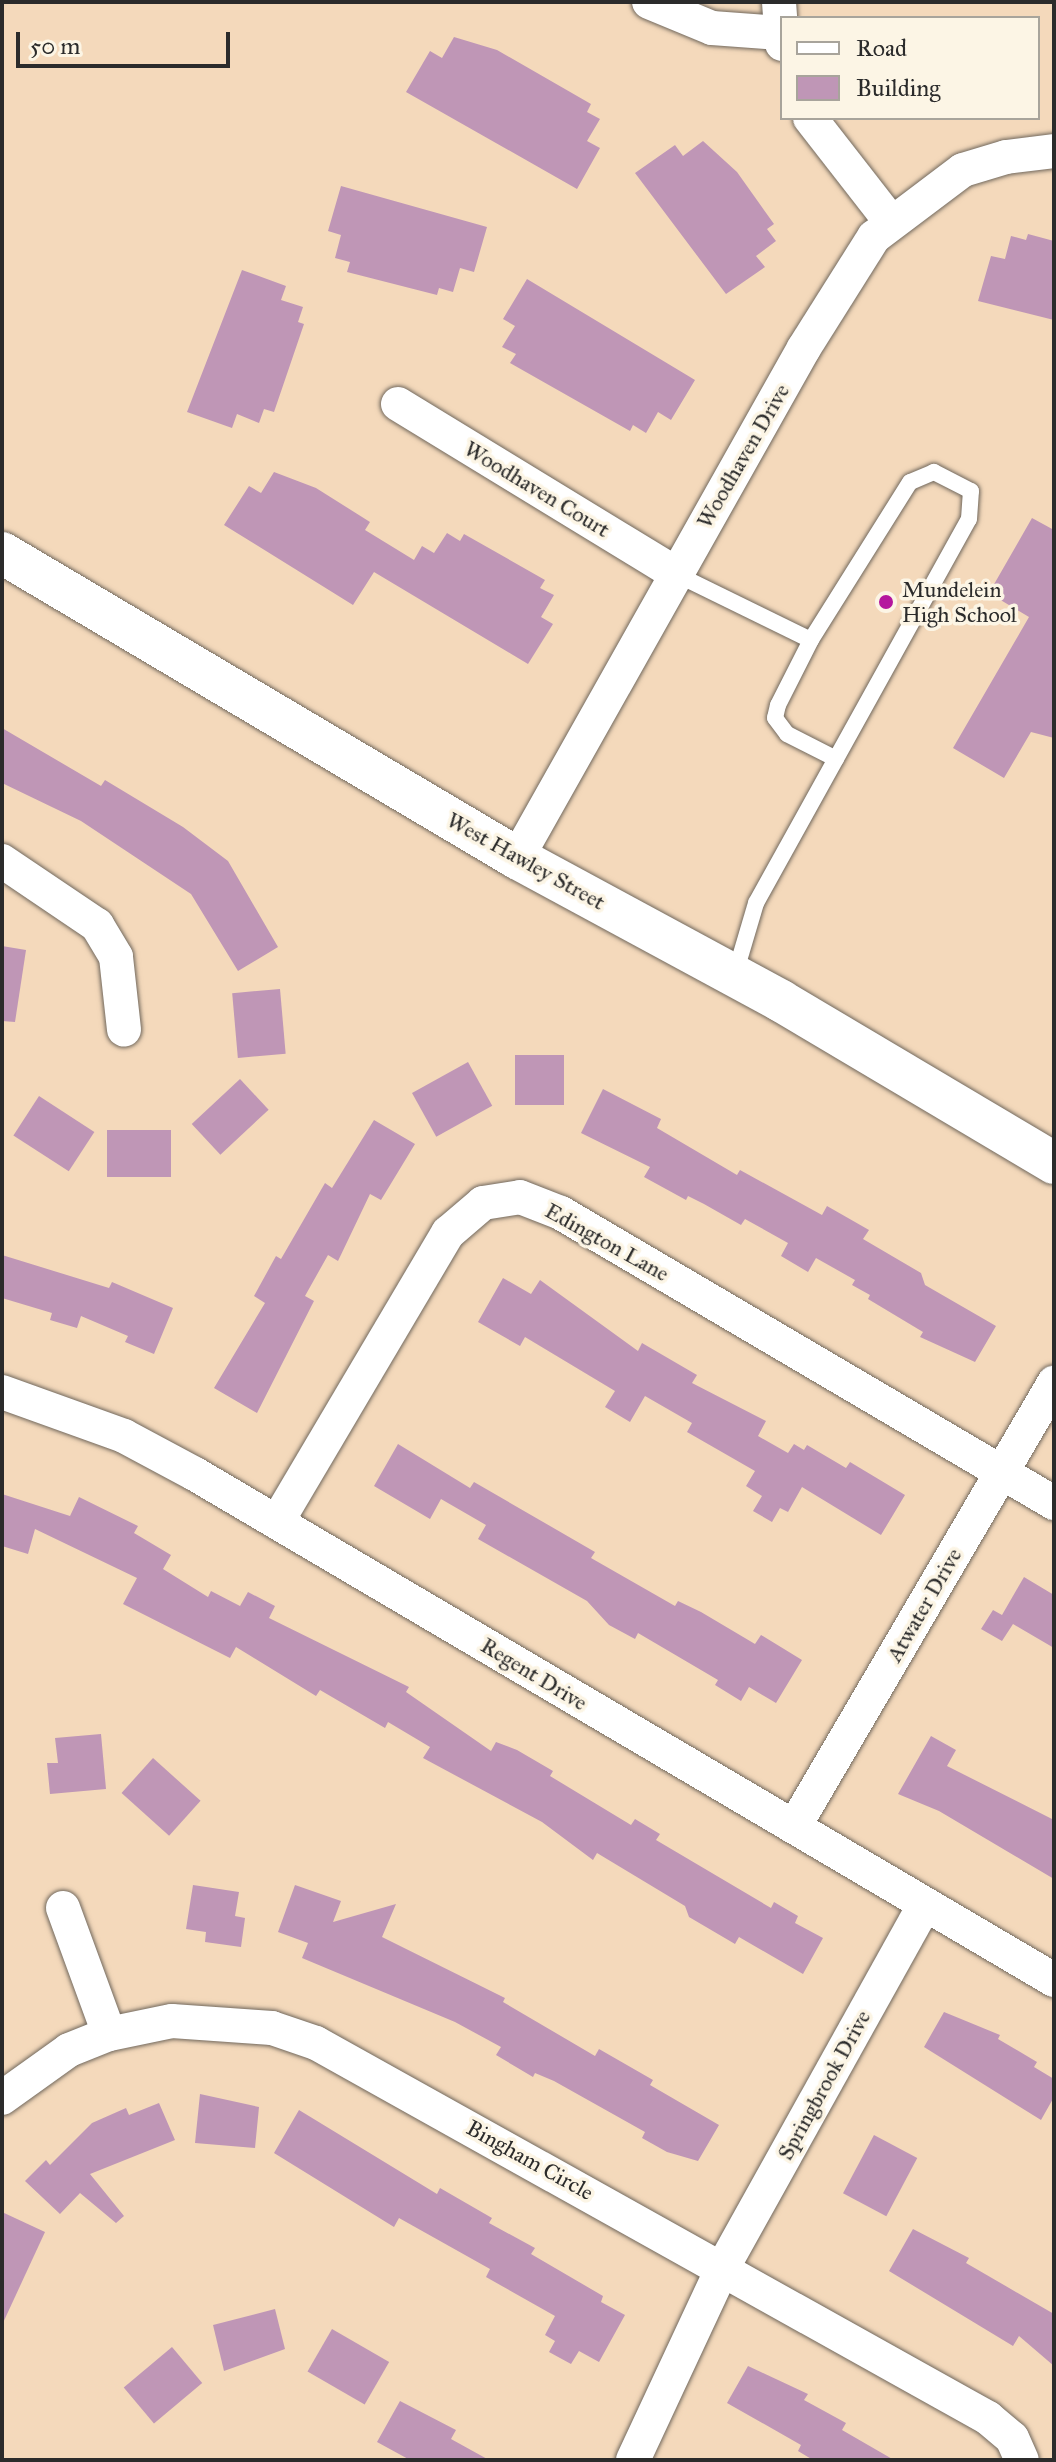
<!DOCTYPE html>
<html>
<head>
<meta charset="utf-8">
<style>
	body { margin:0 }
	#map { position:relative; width:1056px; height:2462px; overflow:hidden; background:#f4d9bb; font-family:"IM FELL Great Primer",serif }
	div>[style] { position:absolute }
	.building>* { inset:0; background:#bf96b6; transform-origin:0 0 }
	.roads { filter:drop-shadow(0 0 2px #71685d) drop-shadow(0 0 2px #71685d) }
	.service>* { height:16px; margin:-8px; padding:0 8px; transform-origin:8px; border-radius:8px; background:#fff }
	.minor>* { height:34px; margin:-17px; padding:0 17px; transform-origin:17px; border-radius:17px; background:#fff }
	.tertiary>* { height:42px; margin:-21px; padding:0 21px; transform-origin:21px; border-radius:21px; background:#fff }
	.dots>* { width:22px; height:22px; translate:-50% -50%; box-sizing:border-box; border:4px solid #fcf5e5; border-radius:50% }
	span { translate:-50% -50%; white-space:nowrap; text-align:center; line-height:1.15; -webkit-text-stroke:7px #fcf5e5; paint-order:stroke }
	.street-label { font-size:22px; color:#2b2b2b }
	.poi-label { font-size:22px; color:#2b2b2b }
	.left { translate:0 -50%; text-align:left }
	.frame { position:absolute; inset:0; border:4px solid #2b2b2b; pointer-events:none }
	.legend { position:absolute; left:780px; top:16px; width:260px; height:104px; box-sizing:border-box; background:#fcf5e5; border:2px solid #a8a49b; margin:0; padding:10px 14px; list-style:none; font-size:24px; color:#2b2b2b }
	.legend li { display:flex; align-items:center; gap:16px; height:40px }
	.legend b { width:40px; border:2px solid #a8a49b }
	.scale { position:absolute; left:16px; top:32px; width:214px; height:36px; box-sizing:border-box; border:4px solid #2b2b2b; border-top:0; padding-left:10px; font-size:24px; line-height:28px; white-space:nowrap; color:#2b2b2b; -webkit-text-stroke:6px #fcf5e5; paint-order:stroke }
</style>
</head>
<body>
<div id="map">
	<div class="building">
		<i style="clip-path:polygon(454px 37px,497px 50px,591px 104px,587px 112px,600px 119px,587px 141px,600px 148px,577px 189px,406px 92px,430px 51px,442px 58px)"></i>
		<i style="clip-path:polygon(703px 141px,737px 172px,774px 224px,767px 229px,776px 241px,756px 256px,765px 267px,726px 294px,635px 173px,675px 145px,683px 156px)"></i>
		<i style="clip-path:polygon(341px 186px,487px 227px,474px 272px,460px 268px,453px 292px,439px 288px,437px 295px,347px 272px,350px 262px,335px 258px,341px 235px,328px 231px)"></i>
		<i style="clip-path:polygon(1028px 234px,1054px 241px,1054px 320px,978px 301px,991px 256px,1005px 259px,1011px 236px,1026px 240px)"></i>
		<i style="clip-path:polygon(242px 270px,286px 286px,281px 300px,303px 307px,298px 322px,304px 324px,274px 412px,264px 409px,259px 423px,237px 414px,232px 428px,187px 412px)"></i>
		<i style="clip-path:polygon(527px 279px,695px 380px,671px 420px,658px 412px,646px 433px,633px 425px,630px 431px,510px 363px,516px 354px,502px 347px,515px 326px,503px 319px)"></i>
		<i style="clip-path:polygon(274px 472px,316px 488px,370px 522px,365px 530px,414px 560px,422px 546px,434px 553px,447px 533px,460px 541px,464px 534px,545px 580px,540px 588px,554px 595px,541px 617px,553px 624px,528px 664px,374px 572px,353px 605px,224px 525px,249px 486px,261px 493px)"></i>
		<i style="clip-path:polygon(1032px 518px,1054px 530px,1054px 738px,1031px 732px,1004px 778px,953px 748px,1029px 617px,989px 593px)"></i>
		<i style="clip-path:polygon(2px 728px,101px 786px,105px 780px,183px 827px,228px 861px,278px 947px,238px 971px,191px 894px,81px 821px,2px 783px)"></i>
		<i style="clip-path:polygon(2px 946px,26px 950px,15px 1022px,2px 1021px)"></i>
		<i style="left:280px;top:989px;width:65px;height:48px;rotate:85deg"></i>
		<i style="left:515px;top:1055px;width:49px;height:50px"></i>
		<i style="left:468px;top:1062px;width:50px;height:64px;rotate:61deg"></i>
		<i style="left:240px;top:1079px;width:42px;height:66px;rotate:47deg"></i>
		<i style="clip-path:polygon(603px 1089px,661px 1119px,657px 1128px,737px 1175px,740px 1170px,822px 1215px,827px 1206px,869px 1230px,863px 1239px,921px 1273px,925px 1285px,996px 1326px,975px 1362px,920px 1337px,923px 1332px,868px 1299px,870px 1295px,852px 1285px,855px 1280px,816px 1258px,808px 1272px,781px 1256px,788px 1243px,745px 1219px,741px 1225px,704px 1204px,688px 1196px,686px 1200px,644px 1177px,650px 1167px,581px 1133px)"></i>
		<i style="left:39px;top:1096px;width:66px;height:47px;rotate:33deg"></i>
		<i style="clip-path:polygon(374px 1120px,415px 1144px,381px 1200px,370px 1194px,338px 1261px,328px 1255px,305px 1296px,314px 1301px,257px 1413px,214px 1388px,265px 1303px,254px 1296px,276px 1256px,281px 1259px,325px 1183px,332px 1188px)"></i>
		<i style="left:107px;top:1130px;width:64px;height:47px"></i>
		<i style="clip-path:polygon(2px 1255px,109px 1288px,112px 1282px,173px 1308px,154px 1354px,125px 1342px,128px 1336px,81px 1316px,77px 1328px,50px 1320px,52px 1313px,2px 1298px)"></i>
		<i style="clip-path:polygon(503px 1278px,531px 1294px,540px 1280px,638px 1351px,642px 1343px,697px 1375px,692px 1383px,766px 1421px,758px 1436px,788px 1453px,794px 1444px,804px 1450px,807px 1445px,846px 1468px,850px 1462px,905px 1495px,881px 1535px,802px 1487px,788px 1512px,780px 1508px,772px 1522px,753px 1511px,762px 1496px,746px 1486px,755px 1471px,687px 1432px,692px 1423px,645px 1396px,630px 1422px,605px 1407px,615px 1391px,525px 1337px,520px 1346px,478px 1322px)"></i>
		<i style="clip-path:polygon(398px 1444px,470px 1488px,474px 1482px,595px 1552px,591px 1558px,675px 1606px,678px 1601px,701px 1612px,755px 1644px,761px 1635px,802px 1660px,776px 1703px,749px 1687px,741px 1701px,715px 1685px,718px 1680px,638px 1633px,635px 1639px,609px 1625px,587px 1601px,478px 1539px,486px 1525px,441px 1499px,430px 1519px,374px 1486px)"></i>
		<i style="clip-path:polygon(2px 1494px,70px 1516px,79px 1497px,138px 1526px,134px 1533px,171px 1555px,163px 1569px,208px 1597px,211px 1591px,240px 1606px,248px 1592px,275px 1606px,269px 1618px,409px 1687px,406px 1692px,491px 1751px,496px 1742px,517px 1750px,553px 1771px,550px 1776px,631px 1825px,635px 1819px,660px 1834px,656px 1840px,771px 1908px,774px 1902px,798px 1916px,795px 1923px,823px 1938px,803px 1974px,739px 1937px,735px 1944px,689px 1917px,685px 1906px,597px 1853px,593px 1860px,542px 1822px,423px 1758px,430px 1747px,388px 1722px,385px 1728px,320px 1690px,316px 1696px,236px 1647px,230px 1658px,123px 1604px,137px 1578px,35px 1529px,28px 1554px,2px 1546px)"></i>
		<i style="clip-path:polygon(1024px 1577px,1054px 1595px,1054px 1648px,1013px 1624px,1002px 1641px,981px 1629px,993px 1610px,1002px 1615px)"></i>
		<i style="clip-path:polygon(101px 1734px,106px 1789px,50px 1794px,47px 1763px,58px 1763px,55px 1738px)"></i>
		<i style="clip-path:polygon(931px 1736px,956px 1750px,947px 1766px,1054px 1820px,1054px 1879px,939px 1811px,898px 1794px)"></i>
		<i style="left:153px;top:1758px;width:64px;height:47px;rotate:42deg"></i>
		<i style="clip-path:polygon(193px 1885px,239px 1892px,235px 1916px,245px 1918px,241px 1947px,205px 1942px,206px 1932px,186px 1929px)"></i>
		<i style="clip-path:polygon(295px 1885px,341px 1901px,333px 1922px,396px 1904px,382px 1937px,505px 1998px,503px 2002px,595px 2056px,599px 2049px,653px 2080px,650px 2085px,719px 2125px,698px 2161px,667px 2152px,642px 2138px,645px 2132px,554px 2081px,535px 2073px,533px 2077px,496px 2055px,501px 2047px,455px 2022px,302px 1958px,308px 1943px,278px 1932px)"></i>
		<i style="clip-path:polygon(944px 2012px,1000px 2035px,998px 2039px,1037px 2062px,1034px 2067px,1054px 2079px,1054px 2097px,1041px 2120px,924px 2047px)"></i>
		<i style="clip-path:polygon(200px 2094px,259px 2107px,255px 2148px,195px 2143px)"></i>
		<i style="clip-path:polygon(159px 2103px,175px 2140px,90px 2174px,124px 2216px,116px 2223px,80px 2193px,60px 2214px,25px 2181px,46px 2160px,50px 2165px,92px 2123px,126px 2108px,129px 2115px)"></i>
		<i style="clip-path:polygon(299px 2110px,437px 2194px,440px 2188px,492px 2218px,489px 2223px,535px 2248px,531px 2254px,603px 2296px,601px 2302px,625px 2315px,599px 2362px,579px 2351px,571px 2364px,549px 2352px,555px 2341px,545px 2335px,555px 2316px,486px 2277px,490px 2269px,399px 2218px,394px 2227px,274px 2153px)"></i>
		<i style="left:874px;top:2135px;width:49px;height:66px;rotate:28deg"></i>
		<i style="clip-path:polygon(2px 2212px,45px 2232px,2px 2325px)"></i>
		<i style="clip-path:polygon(913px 2229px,969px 2258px,966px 2263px,1054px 2314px,1054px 2366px,1019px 2336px,1013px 2346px,889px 2271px)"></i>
		<i style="clip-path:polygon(275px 2309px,285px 2349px,224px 2371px,213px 2325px)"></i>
		<i style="left:332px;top:2329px;width:66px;height:49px;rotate:30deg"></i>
		<i style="left:172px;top:2347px;width:47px;height:63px;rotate:50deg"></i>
		<i style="clip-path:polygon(748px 2366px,808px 2394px,804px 2400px,846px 2423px,842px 2430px,894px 2460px,813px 2460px,798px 2451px,801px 2445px,727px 2403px)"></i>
		<i style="clip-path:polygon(400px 2401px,456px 2430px,451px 2439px,489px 2460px,410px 2460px,377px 2442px)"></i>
	</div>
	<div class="roads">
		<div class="service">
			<i style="left:676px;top:574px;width:150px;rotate:26.1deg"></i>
			<i style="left:735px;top:974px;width:74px;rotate:-73.5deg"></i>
			<i style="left:756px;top:903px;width:439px;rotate:-61deg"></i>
			<i style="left:969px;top:519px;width:28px;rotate:-86deg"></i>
			<i style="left:971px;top:491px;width:42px;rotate:-152.8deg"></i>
			<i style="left:934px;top:472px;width:26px;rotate:157deg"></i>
			<i style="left:910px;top:482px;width:186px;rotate:122.1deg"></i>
			<i style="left:811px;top:640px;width:73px;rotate:116.9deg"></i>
			<i style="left:778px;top:705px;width:13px;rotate:103deg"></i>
			<i style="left:775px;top:718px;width:20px;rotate:53deg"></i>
			<i style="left:787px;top:734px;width:55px;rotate:27deg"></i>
		</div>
		<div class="minor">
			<i style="left:649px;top:2px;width:68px;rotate:22.4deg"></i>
			<i style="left:712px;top:28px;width:68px;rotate:4.2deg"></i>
			<i style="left:779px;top:2px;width:42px;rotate:85.9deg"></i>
			<i style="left:810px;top:118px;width:132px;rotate:52.1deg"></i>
			<i style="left:398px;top:404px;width:326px;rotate:31.4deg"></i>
			<i style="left:517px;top:858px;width:585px;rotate:-60.63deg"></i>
			<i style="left:804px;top:348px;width:131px;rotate:-57.8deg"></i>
			<i style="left:874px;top:237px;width:111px;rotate:-37deg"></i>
			<i style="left:963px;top:170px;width:45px;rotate:-16.8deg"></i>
			<i style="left:1006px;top:157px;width:48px;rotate:-7.1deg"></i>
			<i style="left:2px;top:861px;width:115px;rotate:34deg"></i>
			<i style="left:97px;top:925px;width:37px;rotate:59deg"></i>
			<i style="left:116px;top:957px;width:73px;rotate:83.7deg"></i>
			<i style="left:2px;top:1392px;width:130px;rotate:19.8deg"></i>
			<i style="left:124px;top:1436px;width:81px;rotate:28.2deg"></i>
			<i style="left:195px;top:1474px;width:997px;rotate:30.5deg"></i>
			<i style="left:277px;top:1522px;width:336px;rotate:-59.4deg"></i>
			<i style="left:448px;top:1233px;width:46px;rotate:-40.6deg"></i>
			<i style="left:483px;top:1203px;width:37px;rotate:-9deg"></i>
			<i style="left:520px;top:1197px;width:44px;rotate:21.3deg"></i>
			<i style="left:561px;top:1213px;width:572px;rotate:30.47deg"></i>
			<i style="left:794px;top:1827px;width:515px;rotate:-59.65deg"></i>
			<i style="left:63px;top:1908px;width:134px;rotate:69.9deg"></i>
			<i style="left:2px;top:2098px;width:82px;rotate:-35.6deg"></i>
			<i style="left:69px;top:2050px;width:43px;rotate:-21.8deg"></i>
			<i style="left:109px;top:2034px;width:64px;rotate:-11.7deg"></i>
			<i style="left:172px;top:2021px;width:100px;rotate:4deg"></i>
			<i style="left:272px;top:2028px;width:46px;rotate:18.8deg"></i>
			<i style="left:316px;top:2043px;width:770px;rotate:29.16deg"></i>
			<i style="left:988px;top:2418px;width:31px;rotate:40deg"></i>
			<i style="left:1012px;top:2438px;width:24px;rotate:66deg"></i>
			<i style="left:633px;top:2460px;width:213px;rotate:-65deg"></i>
			<i style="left:723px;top:2267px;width:415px;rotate:-60.9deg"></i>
		</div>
		<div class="tertiary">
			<i style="left:2px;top:553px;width:599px;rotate:30.64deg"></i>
			<i style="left:517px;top:858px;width:300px;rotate:28.4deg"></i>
			<i style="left:781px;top:1001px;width:317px;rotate:30.7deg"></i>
		</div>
	</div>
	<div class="dots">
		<i style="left:886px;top:602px;background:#b5179e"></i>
	</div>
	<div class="street-label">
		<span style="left:743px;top:456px;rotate:-60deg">Woodhaven Drive</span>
		<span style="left:537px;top:489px;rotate:31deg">Woodhaven Court</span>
		<span style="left:526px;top:861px;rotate:29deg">West Hawley Street</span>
		<span style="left:607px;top:1242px;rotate:29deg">Edington Lane</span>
		<span style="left:924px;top:1605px;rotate:-60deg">Atwater Drive</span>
		<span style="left:534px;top:1674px;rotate:31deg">Regent Drive</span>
		<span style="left:824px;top:2085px;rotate:-61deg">Springbrook Drive</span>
		<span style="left:530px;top:2160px;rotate:29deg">Bingham Circle</span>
	</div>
	<div class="poi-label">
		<span class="left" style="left:902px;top:602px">Mundelein<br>High School</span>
	</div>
	<div class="frame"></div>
	<ul class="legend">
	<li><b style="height:10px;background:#fff"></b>Road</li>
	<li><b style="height:22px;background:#bf96b6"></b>Building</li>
	</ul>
	<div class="scale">50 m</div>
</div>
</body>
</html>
